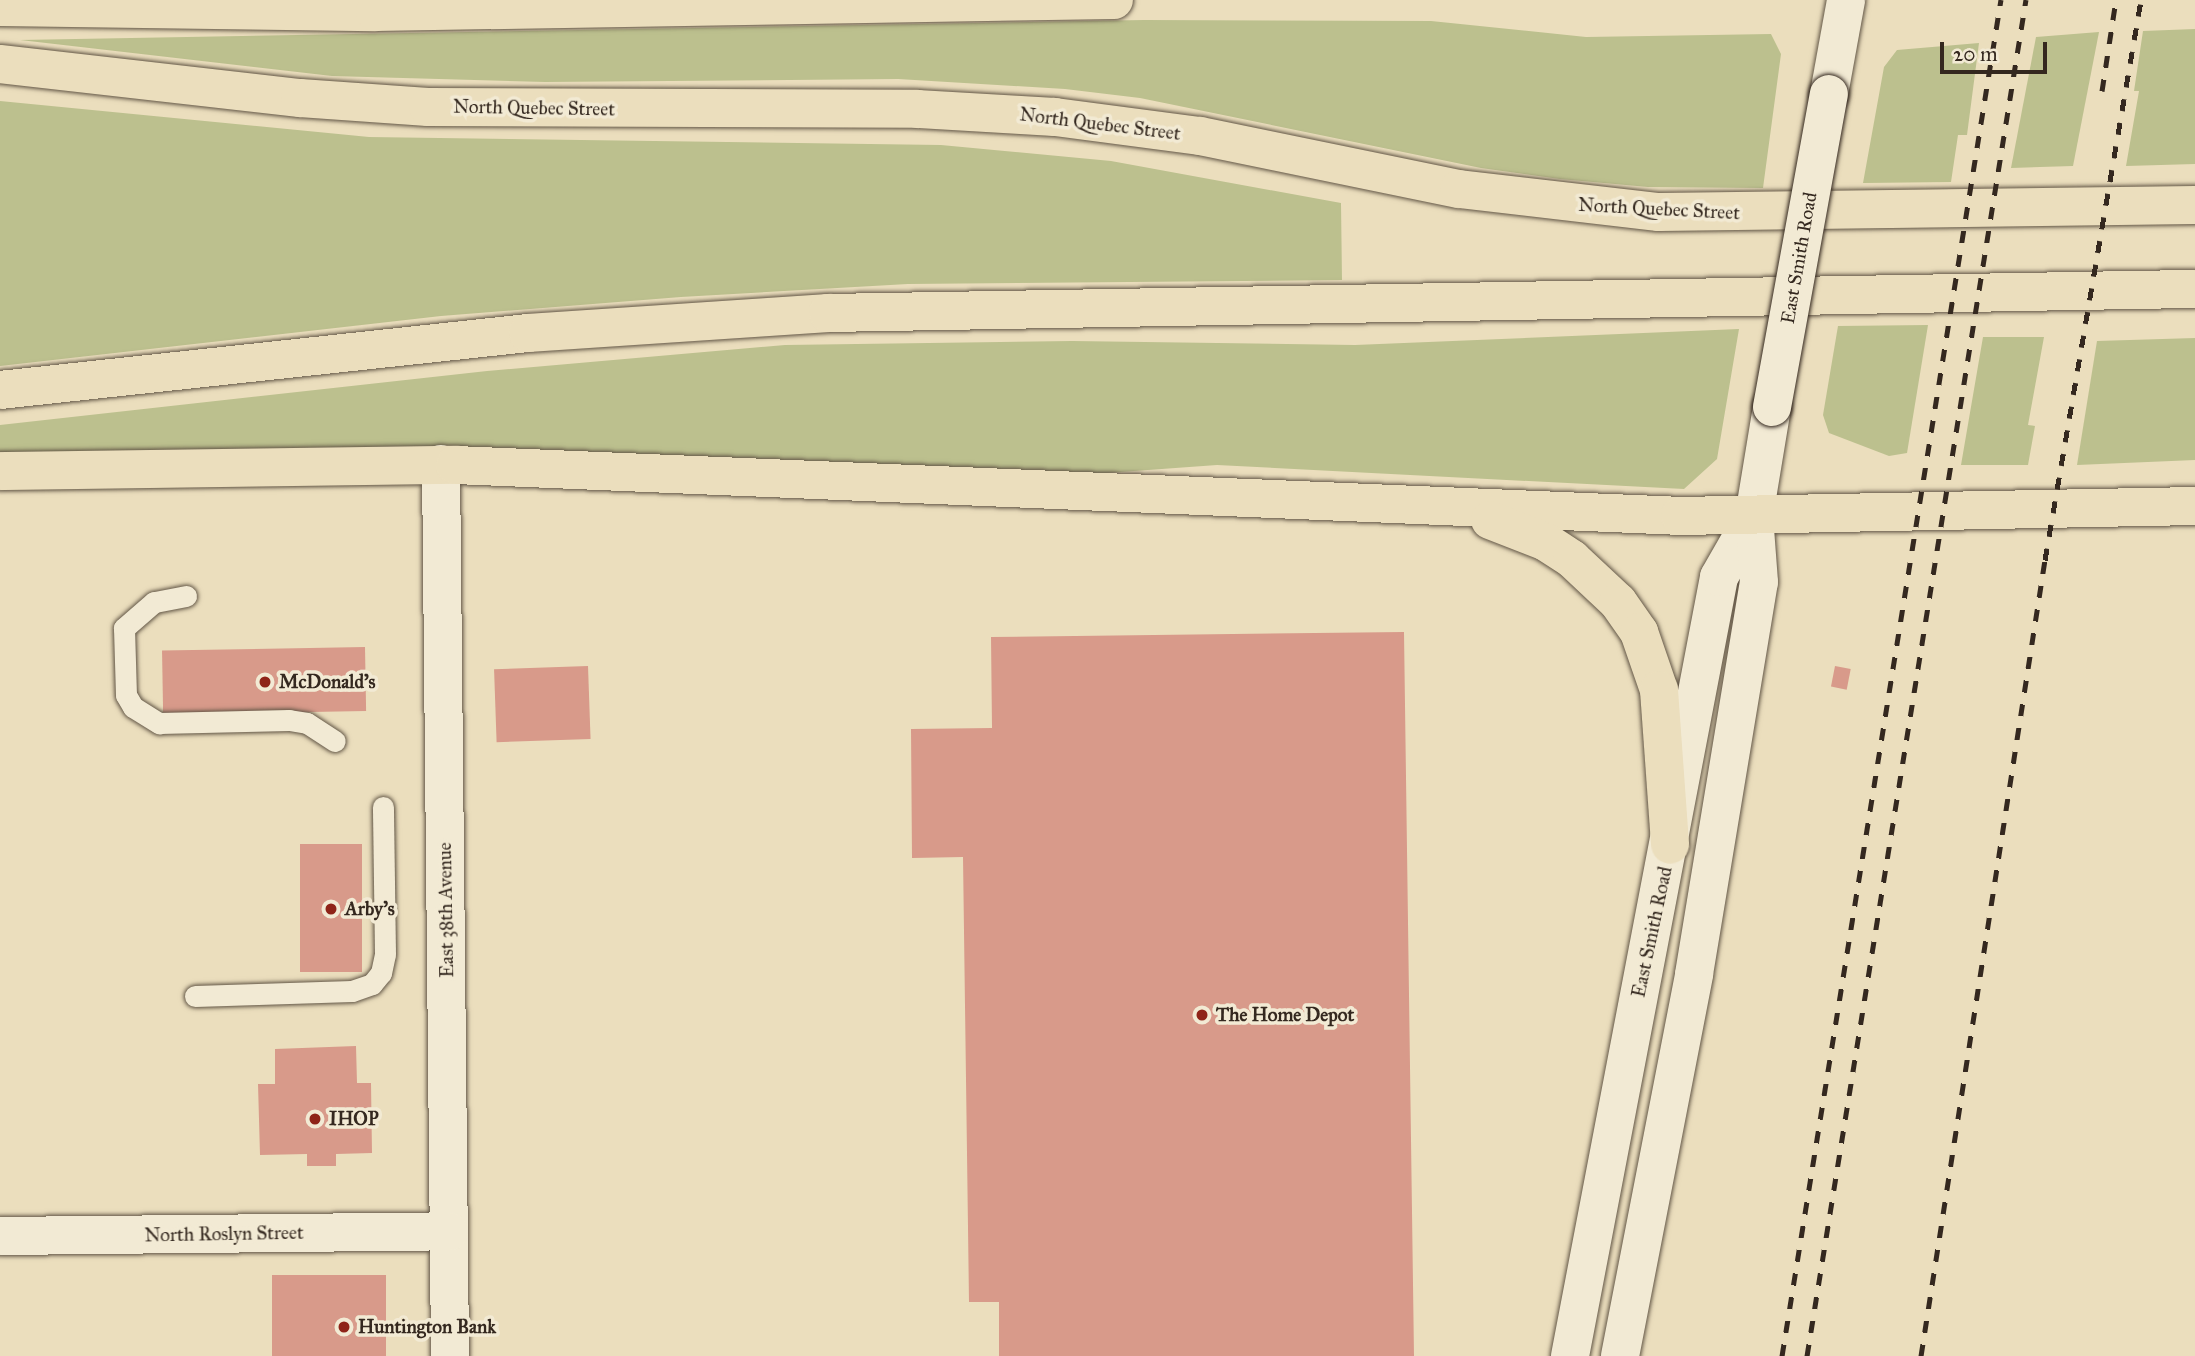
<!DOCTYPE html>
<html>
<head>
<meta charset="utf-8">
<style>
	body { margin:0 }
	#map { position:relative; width:2195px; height:1356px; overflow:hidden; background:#ebdebd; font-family:"IM FELL Great Primer",serif }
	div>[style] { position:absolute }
	.green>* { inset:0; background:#bcc08e }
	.building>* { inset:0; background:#d89a8a; transform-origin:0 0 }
	.roads { filter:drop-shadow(0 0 2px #625646) drop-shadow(0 0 2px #625646) }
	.lane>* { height:21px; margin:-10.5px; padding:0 10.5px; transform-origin:10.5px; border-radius:10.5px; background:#f2ead4 }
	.street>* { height:38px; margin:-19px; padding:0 19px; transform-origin:19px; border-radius:19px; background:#f2ead4 }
	.secondary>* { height:38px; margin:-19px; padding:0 19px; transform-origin:19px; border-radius:19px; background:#f2ead4 }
	.primary>* { height:38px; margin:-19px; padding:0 19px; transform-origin:19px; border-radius:19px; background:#ebdebd }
	.rail>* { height:5px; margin-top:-2.5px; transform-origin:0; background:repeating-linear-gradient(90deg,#34281f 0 12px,transparent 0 24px) }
	.bridges { filter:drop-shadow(0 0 2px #34281f) drop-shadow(0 0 2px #34281f) }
	.secondary-bridge>* { height:38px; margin:-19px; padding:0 19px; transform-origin:19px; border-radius:19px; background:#f2ead4 }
	.dots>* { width:19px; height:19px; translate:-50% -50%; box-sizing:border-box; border:4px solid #f2ead4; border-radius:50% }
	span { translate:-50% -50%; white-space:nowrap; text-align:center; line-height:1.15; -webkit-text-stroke:7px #f2ead4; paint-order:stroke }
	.street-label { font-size:19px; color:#34281f }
	.poi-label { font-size:19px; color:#34281f; font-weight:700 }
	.left { translate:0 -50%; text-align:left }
	.scale { position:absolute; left:1940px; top:42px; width:107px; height:32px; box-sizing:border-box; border:4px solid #34281f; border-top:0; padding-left:9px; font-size:21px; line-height:24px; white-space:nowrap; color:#34281f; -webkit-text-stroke:5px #f2ead4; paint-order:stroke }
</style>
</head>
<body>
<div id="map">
	<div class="green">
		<i style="clip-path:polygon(1144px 20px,1431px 21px,1586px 37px,1771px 34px,1781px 54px,1763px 188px,1648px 187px,1560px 179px,1481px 168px,1140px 98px,1065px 89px,898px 79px,545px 82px,332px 76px,20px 40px)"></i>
		<i style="clip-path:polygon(2195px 29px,2195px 164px,2126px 166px,2139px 91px,2134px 91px,2143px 31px)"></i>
		<i style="clip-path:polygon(2099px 32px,2073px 166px,2011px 168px,2036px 37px)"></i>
		<i style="clip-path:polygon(1979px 43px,1967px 135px,1958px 135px,1951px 182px,1863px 183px,1884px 67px,1897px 50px)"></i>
		<i style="clip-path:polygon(0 101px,369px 137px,941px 145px,1111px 161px,1341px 203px,1342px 280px,908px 284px,681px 297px,441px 316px,0 366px)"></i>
		<i style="clip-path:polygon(1928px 325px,1907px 453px,1889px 456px,1829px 433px,1823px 415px,1838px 326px)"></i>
		<i style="clip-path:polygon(1739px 329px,1717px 459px,1684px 489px,1217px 465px,1051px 477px,0 457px,0 425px,487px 371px,785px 345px,1072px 341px,1355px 345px)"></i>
		<i style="clip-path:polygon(1983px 337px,2044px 337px,2028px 425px,2035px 426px,2028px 465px,1961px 465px)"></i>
		<i style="clip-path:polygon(2195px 338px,2195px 460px,2077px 465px,2097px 341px)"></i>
	</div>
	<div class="building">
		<i style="clip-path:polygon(1404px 632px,1414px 1356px,999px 1356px,999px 1302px,969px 1302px,963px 857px,912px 858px,911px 729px,992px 728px,991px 637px)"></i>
		<i style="left:365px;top:647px;width:64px;height:203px;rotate:89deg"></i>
		<i style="left:588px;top:666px;width:73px;height:94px;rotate:88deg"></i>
		<i style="left:1835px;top:666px;width:16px;height:21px;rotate:11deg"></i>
		<i style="left:362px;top:844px;width:128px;height:62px;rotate:90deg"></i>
		<i style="clip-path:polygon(356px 1046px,357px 1083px,371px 1083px,372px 1153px,336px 1154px,336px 1166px,307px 1166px,307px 1154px,260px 1155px,258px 1084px,275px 1084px,275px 1049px)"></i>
		<i style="left:272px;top:1275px;width:114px;height:81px"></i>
	</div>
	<div class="roads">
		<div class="lane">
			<i style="left:186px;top:596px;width:33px;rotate:169deg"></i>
			<i style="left:154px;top:602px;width:40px;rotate:139deg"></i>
			<i style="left:124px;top:628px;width:67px;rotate:88.3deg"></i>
			<i style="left:126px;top:695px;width:14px;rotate:60deg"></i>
			<i style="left:133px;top:707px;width:31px;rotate:32deg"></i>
			<i style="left:159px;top:723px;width:130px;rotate:-1.3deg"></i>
			<i style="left:289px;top:720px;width:18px;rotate:9deg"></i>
			<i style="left:307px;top:723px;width:33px;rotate:33deg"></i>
			<i style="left:195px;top:996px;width:157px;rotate:-1.8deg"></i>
			<i style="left:352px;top:991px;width:21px;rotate:-19deg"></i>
			<i style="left:372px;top:984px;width:14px;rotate:-51deg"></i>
			<i style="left:381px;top:973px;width:19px;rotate:-78deg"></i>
			<i style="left:385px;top:954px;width:147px;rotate:-90.8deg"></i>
		</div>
		<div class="street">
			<i style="left:441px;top:464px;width:892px;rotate:89.42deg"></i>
			<i style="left:0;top:1236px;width:449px;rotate:-0.6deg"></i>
		</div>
		<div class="secondary">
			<i style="left:1829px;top:94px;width:96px;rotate:-79.7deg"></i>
			<i style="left:1570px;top:1356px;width:793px;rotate:-79.17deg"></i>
			<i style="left:1719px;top:577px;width:70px;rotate:-60.2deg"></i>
			<i style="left:1620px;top:1356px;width:389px;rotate:-79deg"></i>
			<i style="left:1694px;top:974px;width:397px;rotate:-80.6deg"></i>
			<i style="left:1759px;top:582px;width:66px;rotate:-94.3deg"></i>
			<i style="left:1754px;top:516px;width:110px;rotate:-80.6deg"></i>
		</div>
		<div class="primary">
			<i style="left:0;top:7px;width:375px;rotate:0.8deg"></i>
			<i style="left:375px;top:12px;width:739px;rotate:-0.93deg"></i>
			<i style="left:0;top:64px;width:302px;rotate:6.5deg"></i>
			<i style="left:300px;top:98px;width:128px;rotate:4deg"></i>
			<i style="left:428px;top:107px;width:489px;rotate:0.2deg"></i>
			<i style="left:917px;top:109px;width:138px;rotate:3.3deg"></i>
			<i style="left:1055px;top:117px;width:146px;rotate:7.5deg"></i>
			<i style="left:1200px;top:136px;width:264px;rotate:11.6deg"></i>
			<i style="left:1459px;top:189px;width:201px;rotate:6.6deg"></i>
			<i style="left:1659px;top:212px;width:536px;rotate:-0.75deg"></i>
			<i style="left:0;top:390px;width:531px;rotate:-6.16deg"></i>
			<i style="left:528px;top:333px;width:301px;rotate:-3.8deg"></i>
			<i style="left:828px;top:313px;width:1367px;rotate:-1.01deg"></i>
			<i style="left:0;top:471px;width:455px;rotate:-0.8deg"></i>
			<i style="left:455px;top:465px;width:1226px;rotate:2.38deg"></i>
			<i style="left:1680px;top:516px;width:515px;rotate:-1.11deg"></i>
			<i style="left:1490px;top:520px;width:60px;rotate:21.4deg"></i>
			<i style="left:1546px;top:542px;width:31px;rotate:33deg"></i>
			<i style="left:1572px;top:559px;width:63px;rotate:43.1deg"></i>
			<i style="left:1618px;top:602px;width:37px;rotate:55deg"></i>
			<i style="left:1639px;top:632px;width:61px;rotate:71deg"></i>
			<i style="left:1659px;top:690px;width:155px;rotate:85.9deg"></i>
		</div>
	</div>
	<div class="rail">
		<i style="left:2102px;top:91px;width:92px;rotate:-81.3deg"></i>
		<i style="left:1782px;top:1356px;width:1374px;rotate:-80.83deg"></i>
		<i style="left:1807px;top:1356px;width:1374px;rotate:-80.83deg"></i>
		<i style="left:1921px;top:1356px;width:806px;rotate:-81.15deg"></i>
		<i style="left:2045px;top:560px;width:568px;rotate:-80.27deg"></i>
	</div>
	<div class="bridges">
		<div class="secondary-bridge">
			<i style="left:1772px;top:407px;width:318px;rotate:-79.7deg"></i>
		</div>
	</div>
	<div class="dots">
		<i style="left:265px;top:682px;background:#8f2418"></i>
		<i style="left:331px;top:909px;background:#8f2418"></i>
		<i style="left:1202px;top:1015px;background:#8f2418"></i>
		<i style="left:315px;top:1119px;background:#8f2418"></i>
		<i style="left:344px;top:1327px;background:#8f2418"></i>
	</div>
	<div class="street-label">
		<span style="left:534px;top:108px;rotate:1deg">North Quebec Street</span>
		<span style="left:1100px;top:124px;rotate:7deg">North Quebec Street</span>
		<span style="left:1659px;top:209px;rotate:3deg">North Quebec Street</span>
		<span style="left:1799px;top:258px;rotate:-80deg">East Smith Road</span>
		<span style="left:446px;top:910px;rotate:-91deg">East 38th Avenue</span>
		<span style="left:1652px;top:932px;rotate:-78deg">East Smith Road</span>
		<span style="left:224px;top:1234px;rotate:-1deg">North Roslyn Street</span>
	</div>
	<div class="poi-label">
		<span class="left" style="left:279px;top:682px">McDonald's</span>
		<span class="left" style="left:345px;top:909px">Arby's</span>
		<span class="left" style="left:1216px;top:1015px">The Home Depot</span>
		<span class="left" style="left:329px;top:1119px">IHOP</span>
		<span class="left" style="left:358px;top:1327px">Huntington Bank</span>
	</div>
	<div class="scale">20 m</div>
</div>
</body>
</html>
